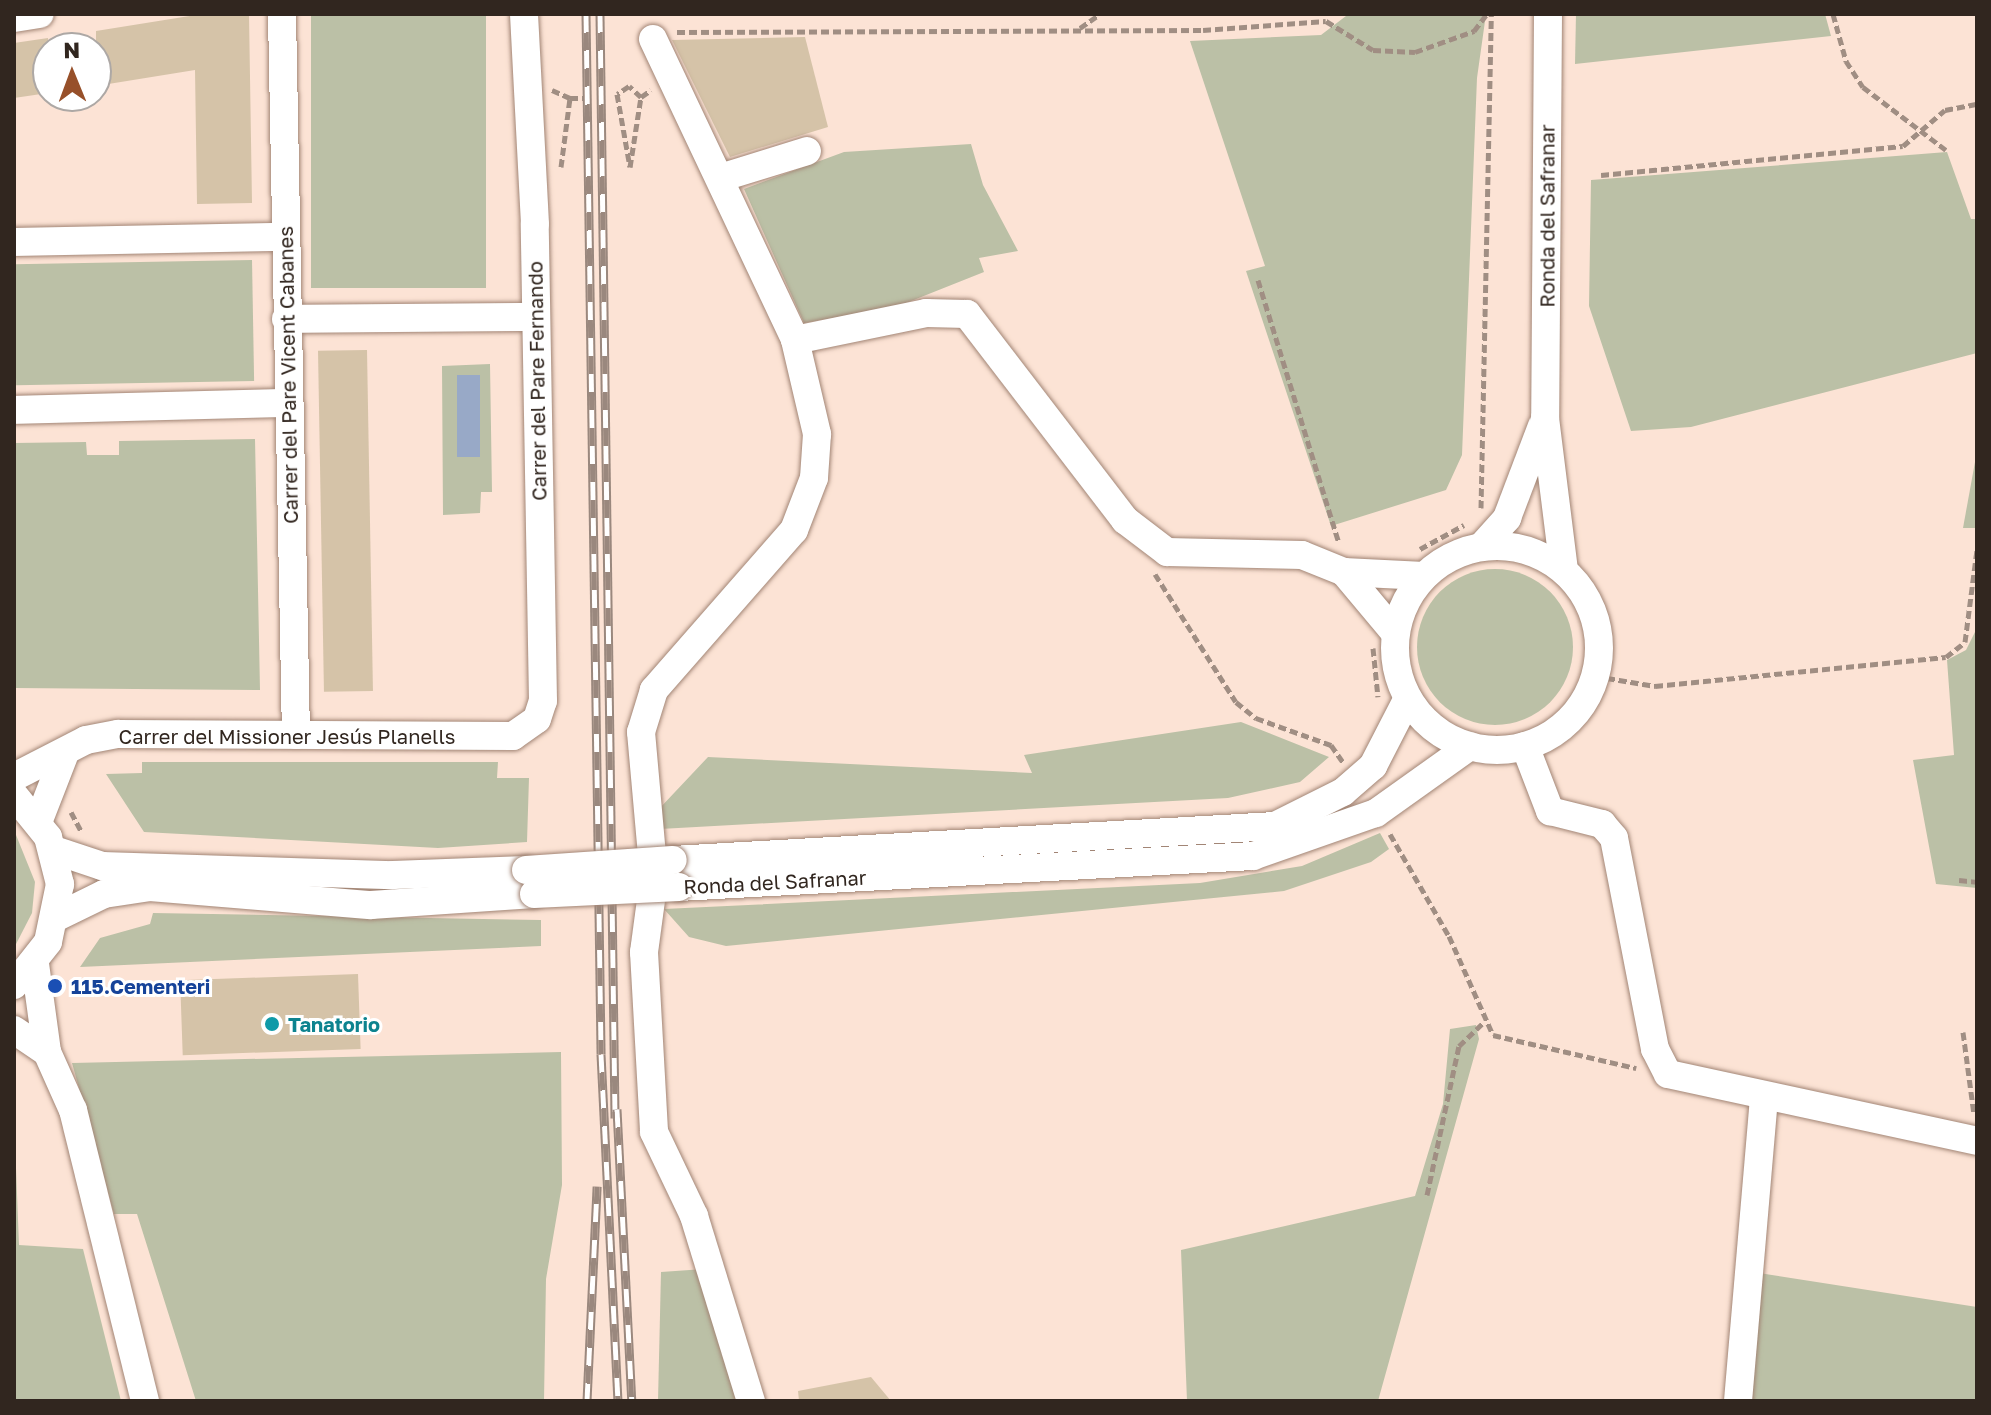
<!DOCTYPE html>
<html>
<head>
<meta charset="utf-8">
<style>
	body { margin:0 }
	#map { position:relative; width:1991px; height:1415px; overflow:hidden; background:#fce3d5; font-family:"Golos Text",sans-serif }
	div>[style] { position:absolute }
	.green>* { inset:0; background:#bbc0a6; transform-origin:0 0 }
	.round { border-radius:50% }
	.water>* { inset:0; background:#98a9c7; transform-origin:0 0 }
	.building>* { inset:0; background:#d5c3a8; transform-origin:0 0 }
	.path>* { height:5px; margin-top:-2.5px; transform-origin:0; background:repeating-linear-gradient(90deg,#a08e83 0 8px,transparent 0 12px) }
	.roads { filter:drop-shadow(0 0 2px #a28575) drop-shadow(0 0 2px #a28575) }
	.minor>* { height:28px; margin:-14px; padding:0 14px; transform-origin:14px; border-radius:14px; background:#fff }
	.minor>.ring { margin:-14px; padding:0; box-sizing:content-box; background:none; border:28px solid #fff; border-radius:50% }
	.rail>* { height:9px; margin-top:-4.5px; transform-origin:0; background:repeating-linear-gradient(90deg,#fff 0 18px,#9a887e 0 36px); box-sizing:border-box; border-block:2px solid #9a887e }
	.bridges { filter:drop-shadow(0 0 2px #a28575) drop-shadow(0 0 2px #a28575) }
	.minor-bridge>* { height:28px; margin:-14px; padding:0 14px; transform-origin:14px; border-radius:14px; background:#fff }
	.dots>* { width:22px; height:22px; translate:-50% -50%; box-sizing:border-box; border:4px solid #fff; border-radius:50% }
	span { translate:-50% -50%; white-space:nowrap; text-align:center; line-height:1.15; -webkit-text-stroke:6px #fff; paint-order:stroke }
	.street-label { font-size:20px; color:#31261f }
	.transit-label { font-size:20px; color:#164399; font-weight:700 }
	.left { translate:0 -50%; text-align:left }
	.culture-label { font-size:20px; color:#0d838f; font-weight:700 }
	.frame { position:absolute; inset:0; border:16px solid #31261f; pointer-events:none }
	.north { position:absolute; left:32px; top:32px; width:80px; height:80px; box-sizing:border-box; background:#fff; border:2px solid #ada8a5; border-radius:50%; rotate:359deg; font-size:22px; font-weight:700; line-height:32px; text-align:center; color:#31261f }
	.north::after { content:''; display:block; margin:auto; width:28px; height:36px; background:#97502a; clip-path:polygon(50% 0,100% 100%,50% 72%,0 100%) }
</style>
</head>
<body>
<div id="map">
	<div class="green">
		<i style="left:311px;top:14px;width:175px;height:274px"></i>
		<i style="clip-path:polygon(1369px 14px,1486px 14px,1477px 78px,1462px 455px,1446px 490px,1331px 526px,1246px 271px,1265px 266px,1190px 41px,1321px 35px,1346px 16px)"></i>
		<i style="clip-path:polygon(1576px 14px,1825px 14px,1831px 36px,1575px 64px)"></i>
		<i style="clip-path:polygon(971px 144px,983px 185px,1018px 251px,979px 258px,984px 272px,896px 307px,804px 323px,744px 189px,844px 152px)"></i>
		<i style="clip-path:polygon(1947px 152px,1971px 219px,1977px 219px,1977px 353px,1691px 427px,1631px 431px,1589px 306px,1591px 180px)"></i>
		<i style="left:252px;top:260px;width:121px;height:238px;rotate:89deg"></i>
		<i style="clip-path:polygon(490px 364px,492px 492px,481px 492px,480px 513px,443px 515px,442px 366px)"></i>
		<i style="clip-path:polygon(255px 439px,260px 690px,14px 688px,14px 443px,86px 442px,87px 455px,119px 455px,119px 441px)"></i>
		<i style="clip-path:polygon(1977px 451px,1977px 528px,1963px 528px)"></i>
		<i class="round" style="left:1417px;top:569px;width:156px;height:156px"></i>
		<i style="clip-path:polygon(1977px 628px,1977px 888px,1936px 884px,1913px 760px,1954px 755px,1947px 660px,1966px 650px)"></i>
		<i style="clip-path:polygon(1241px 722px,1329px 757px,1300px 782px,1228px 798px,660px 829px,658px 810px,708px 757px,1032px 773px,1024px 755px)"></i>
		<i style="clip-path:polygon(142px 762px,498px 762px,497px 778px,529px 778px,527px 842px,438px 848px,144px 832px,106px 774px,142px 773px)"></i>
		<i style="clip-path:polygon(14px 830px,35px 882px,32px 913px,14px 948px)"></i>
		<i style="clip-path:polygon(1380px 833px,1389px 849px,1371px 862px,1284px 891px,726px 946px,689px 937px,664px 909px,1200px 883px,1302px 866px)"></i>
		<i style="clip-path:polygon(153px 913px,541px 920px,541px 946px,80px 967px,100px 938px,150px 924px)"></i>
		<i style="clip-path:polygon(1476px 1025px,1479px 1039px,1378px 1401px,1187px 1401px,1181px 1250px,1415px 1196px,1443px 1104px,1450px 1029px)"></i>
		<i style="clip-path:polygon(561px 1052px,562px 1185px,546px 1279px,544px 1401px,196px 1401px,137px 1214px,114px 1214px,72px 1063px)"></i>
		<i style="clip-path:polygon(14px 1116px,19px 1245px,83px 1249px,121px 1401px,14px 1401px)"></i>
		<i style="clip-path:polygon(704px 1269px,743px 1401px,658px 1401px,661px 1272px)"></i>
		<i style="clip-path:polygon(1759px 1273px,1977px 1307px,1977px 1401px,1749px 1401px)"></i>
	</div>
	<div class="water">
		<i style="left:457px;top:375px;width:23px;height:82px"></i>
	</div>
	<div class="building">
		<i style="clip-path:polygon(202px 14px,249px 14px,252px 203px,197px 204px,195px 70px,96px 86px,96px 31px)"></i>
		<i style="clip-path:polygon(805px 37px,828px 127px,730px 157px,672px 40px)"></i>
		<i style="clip-path:polygon(48px 38px,48px 93px,14px 98px,14px 43px)"></i>
		<i style="left:367px;top:350px;width:341px;height:49px;rotate:89deg"></i>
		<i style="left:358px;top:974px;width:75px;height:178px;rotate:88deg"></i>
		<i style="clip-path:polygon(871px 1377px,891px 1401px,799px 1401px,798px 1391px)"></i>
	</div>
	<div class="path">
		<i style="left:1833px;top:14px;width:49px;rotate:74.5deg"></i>
		<i style="left:1846px;top:61px;width:31px;rotate:57deg"></i>
		<i style="left:1863px;top:87px;width:104px;rotate:37.2deg"></i>
		<i style="left:1080px;top:28px;width:24px;rotate:-35deg"></i>
		<i style="left:677px;top:32px;width:526px;rotate:-0.22deg"></i>
		<i style="left:1203px;top:30px;width:123px;rotate:-4.2deg"></i>
		<i style="left:1326px;top:21px;width:55px;rotate:31.7deg"></i>
		<i style="left:1373px;top:50px;width:42px;rotate:2.7deg"></i>
		<i style="left:1415px;top:52px;width:63px;rotate:-19.6deg"></i>
		<i style="left:1474px;top:31px;width:21px;rotate:-53deg"></i>
		<i style="left:552px;top:90px;width:20px;rotate:24deg"></i>
		<i style="left:641px;top:97px;width:16px;rotate:-137deg"></i>
		<i style="left:629px;top:86px;width:14px;rotate:146deg"></i>
		<i style="left:617px;top:94px;width:74px;rotate:79.9deg"></i>
		<i style="left:630px;top:167px;width:71px;rotate:-81.1deg"></i>
		<i style="left:641px;top:97px;width:12px;rotate:-35deg"></i>
		<i style="left:561px;top:167px;width:70px;rotate:-82.6deg"></i>
		<i style="left:570px;top:98px;width:14px"></i>
		<i style="left:1601px;top:175px;width:303px;rotate:-5.5deg"></i>
		<i style="left:1903px;top:146px;width:55px;rotate:-40.6deg"></i>
		<i style="left:1945px;top:110px;width:33px;rotate:-11deg"></i>
		<i style="left:1258px;top:280px;width:275px;rotate:72.9deg"></i>
		<i style="left:1481px;top:508px;width:494px;rotate:-88.8deg"></i>
		<i style="left:1420px;top:549px;width:50px;rotate:-28.6deg"></i>
		<i style="left:1155px;top:574px;width:151px;rotate:57.7deg"></i>
		<i style="left:1236px;top:702px;width:26px;rotate:39deg"></i>
		<i style="left:1256px;top:718px;width:80px;rotate:19.8deg"></i>
		<i style="left:1331px;top:745px;width:21px;rotate:55deg"></i>
		<i style="left:1373px;top:648px;width:49px;rotate:84.2deg"></i>
		<i style="left:1595px;top:676px;width:61px;rotate:9.5deg"></i>
		<i style="left:1655px;top:686px;width:292px;rotate:-5.7deg"></i>
		<i style="left:1946px;top:657px;width:24px;rotate:-38deg"></i>
		<i style="left:1965px;top:642px;width:93px;rotate:-82.6deg"></i>
		<i style="left:71px;top:812px;width:21px;rotate:62deg"></i>
		<i style="left:1390px;top:834px;width:118px;rotate:60deg"></i>
		<i style="left:1449px;top:936px;width:108px;rotate:66deg"></i>
		<i style="left:1493px;top:1035px;width:147px;rotate:13deg"></i>
		<i style="left:1959px;top:880px;width:18px;rotate:6deg"></i>
		<i style="left:1963px;top:1032px;width:83px;rotate:82.4deg"></i>
		<i style="left:1427px;top:1195px;width:152px;rotate:-77.9deg"></i>
		<i style="left:1459px;top:1046px;width:35px;rotate:-44deg"></i>
	</div>
	<div class="roads">
		<div class="minor">
			<i style="left:282px;top:14px;width:721px;rotate:88.89deg"></i>
			<i style="left:1548px;top:14px;width:404px;rotate:90.4deg"></i>
			<i style="left:1545px;top:418px;width:153px;rotate:82.9deg"></i>
			<i style="left:14px;top:18px;width:26px;rotate:-9deg"></i>
			<i style="left:653px;top:39px;width:333px;rotate:64.7deg"></i>
			<i style="left:795px;top:340px;width:97px;rotate:76.8deg"></i>
			<i style="left:817px;top:434px;width:44px;rotate:93.9deg"></i>
			<i style="left:814px;top:478px;width:56px;rotate:111deg"></i>
			<i style="left:794px;top:530px;width:213px;rotate:131.2deg"></i>
			<i style="left:654px;top:690px;width:44px;rotate:107.2deg"></i>
			<i style="left:641px;top:732px;width:147px;rotate:84.9deg"></i>
			<i style="left:654px;top:878px;width:75px;rotate:97.7deg"></i>
			<i style="left:644px;top:952px;width:180px;rotate:86.8deg"></i>
			<i style="left:654px;top:1132px;width:93px;rotate:64.5deg"></i>
			<i style="left:694px;top:1216px;width:194px;rotate:72.9deg"></i>
			<i style="left:720px;top:178px;width:91px;rotate:-17.2deg"></i>
			<i style="left:14px;top:242px;width:270px;rotate:-1.1deg"></i>
			<i style="left:286px;top:319px;width:249px;rotate:-0.5deg"></i>
			<i style="left:795px;top:340px;width:134px;rotate:-11.6deg"></i>
			<i style="left:926px;top:313px;width:41px;rotate:1.4deg"></i>
			<i style="left:967px;top:314px;width:260px;rotate:52.5deg"></i>
			<i style="left:1125px;top:520px;width:53px;rotate:37.3deg"></i>
			<i style="left:1167px;top:552px;width:135px;rotate:1.3deg"></i>
			<i style="left:1302px;top:555px;width:45px;rotate:22deg"></i>
			<i style="left:1344px;top:572px;width:80px;rotate:2.9deg"></i>
			<i style="left:14px;top:410px;width:274px;rotate:-1.5deg"></i>
			<i style="left:1482px;top:546px;width:38px;rotate:-48deg"></i>
			<i style="left:1507px;top:518px;width:98px;rotate:-69.2deg"></i>
			<i class="ring" style="left:1395px;top:546px;width:176px;height:176px"></i>
			<i style="left:1344px;top:572px;width:80px;rotate:50.1deg"></i>
			<i style="left:1525px;top:746px;width:70px;rotate:69deg"></i>
			<i style="left:1550px;top:811px;width:54px;rotate:14deg"></i>
			<i style="left:1602px;top:824px;width:18px;rotate:49deg"></i>
			<i style="left:1614px;top:838px;width:215px;rotate:79deg"></i>
			<i style="left:1655px;top:1049px;width:28px;rotate:63deg"></i>
			<i style="left:1668px;top:1074px;width:316px;rotate:12.2deg"></i>
			<i style="left:14px;top:777px;width:81px;rotate:-27.2deg"></i>
			<i style="left:86px;top:740px;width:33px;rotate:-11deg"></i>
			<i style="left:118px;top:734px;width:395px;rotate:0.3deg"></i>
			<i style="left:513px;top:736px;width:29px;rotate:-35deg"></i>
			<i style="left:537px;top:719px;width:19px;rotate:-72deg"></i>
			<i style="left:543px;top:701px;width:477px;rotate:-91deg"></i>
			<i style="left:535px;top:224px;width:210px;rotate:-93deg"></i>
			<i style="left:14px;top:795px;width:54px;rotate:51deg"></i>
			<i style="left:48px;top:837px;width:49px;rotate:75.7deg"></i>
			<i style="left:60px;top:884px;width:59px;rotate:101.7deg"></i>
			<i style="left:48px;top:942px;width:55px;rotate:128.3deg"></i>
			<i style="left:39px;top:820px;width:72px;rotate:-68.8deg"></i>
			<i style="left:54px;top:850px;width:51px;rotate:18.4deg"></i>
			<i style="left:102px;top:866px;width:291px;rotate:1.8deg"></i>
			<i style="left:393px;top:875px;width:133px;rotate:-2.2deg"></i>
			<i style="left:673px;top:860px;width:603px;rotate:-3.23deg"></i>
			<i style="left:1275px;top:826px;width:76px;rotate:-26.6deg"></i>
			<i style="left:1343px;top:792px;width:40px;rotate:-41deg"></i>
			<i style="left:1373px;top:766px;width:76px;rotate:-62.8deg"></i>
			<i style="left:679px;top:887px;width:575px;rotate:-3.09deg"></i>
			<i style="left:1253px;top:856px;width:130px;rotate:-19.3deg"></i>
			<i style="left:1376px;top:813px;width:115px;rotate:-35.5deg"></i>
			<i style="left:57px;top:917px;width:52px;rotate:-26.1deg"></i>
			<i style="left:104px;top:894px;width:47px;rotate:-8.7deg"></i>
			<i style="left:150px;top:887px;width:222px;rotate:4.7deg"></i>
			<i style="left:371px;top:905px;width:163px;rotate:-3.9deg"></i>
			<i style="left:35px;top:964px;width:89px;rotate:82.2deg"></i>
			<i style="left:47px;top:1052px;width:64px;rotate:65.9deg"></i>
			<i style="left:73px;top:1110px;width:300px;rotate:76.1deg"></i>
			<i style="left:14px;top:1030px;width:40px;rotate:34deg"></i>
			<i style="left:1738px;top:1401px;width:306px;rotate:-85.1deg"></i>
		</div>
	</div>
	<div class="rail">
		<i style="left:586px;top:14px;width:1040px;rotate:89.17deg"></i>
		<i style="left:601px;top:1054px;width:347px;rotate:87.2deg"></i>
		<i style="left:600px;top:14px;width:1104px;rotate:89.22deg"></i>
		<i style="left:617px;top:1109px;width:292px;rotate:87.1deg"></i>
		<i style="left:587px;top:1401px;width:215px;rotate:-87.3deg"></i>
	</div>
	<div class="bridges">
		<div class="minor-bridge">
			<i style="left:526px;top:870px;width:147px;rotate:-3.9deg"></i>
			<i style="left:534px;top:894px;width:145px;rotate:-2.8deg"></i>
		</div>
	</div>
	<div class="dots">
		<i style="left:55px;top:986px;background:#1a4fb4"></i>
		<i style="left:272px;top:1024px;background:#0f9aa8"></i>
	</div>
	<div class="street-label">
		<span style="left:1547px;top:216px;rotate:-90deg">Ronda del Safranar</span>
		<span style="left:288px;top:375px;rotate:-91deg">Carrer del Pare Vicent Cabanes</span>
		<span style="left:537px;top:381px;rotate:-91deg">Carrer del Pare Fernando</span>
		<span style="left:287px;top:736px">Carrer del Missioner Jesús Planells</span>
		<span style="left:775px;top:882px;rotate:-3deg">Ronda del Safranar</span>
	</div>
	<div class="transit-label">
		<span class="left" style="left:71px;top:986px">115.Cementeri</span>
	</div>
	<div class="culture-label">
		<span class="left" style="left:288px;top:1024px">Tanatorio</span>
	</div>
	<div class="frame"></div>
	<div class="north">N</div>
</div>
</body>
</html>
